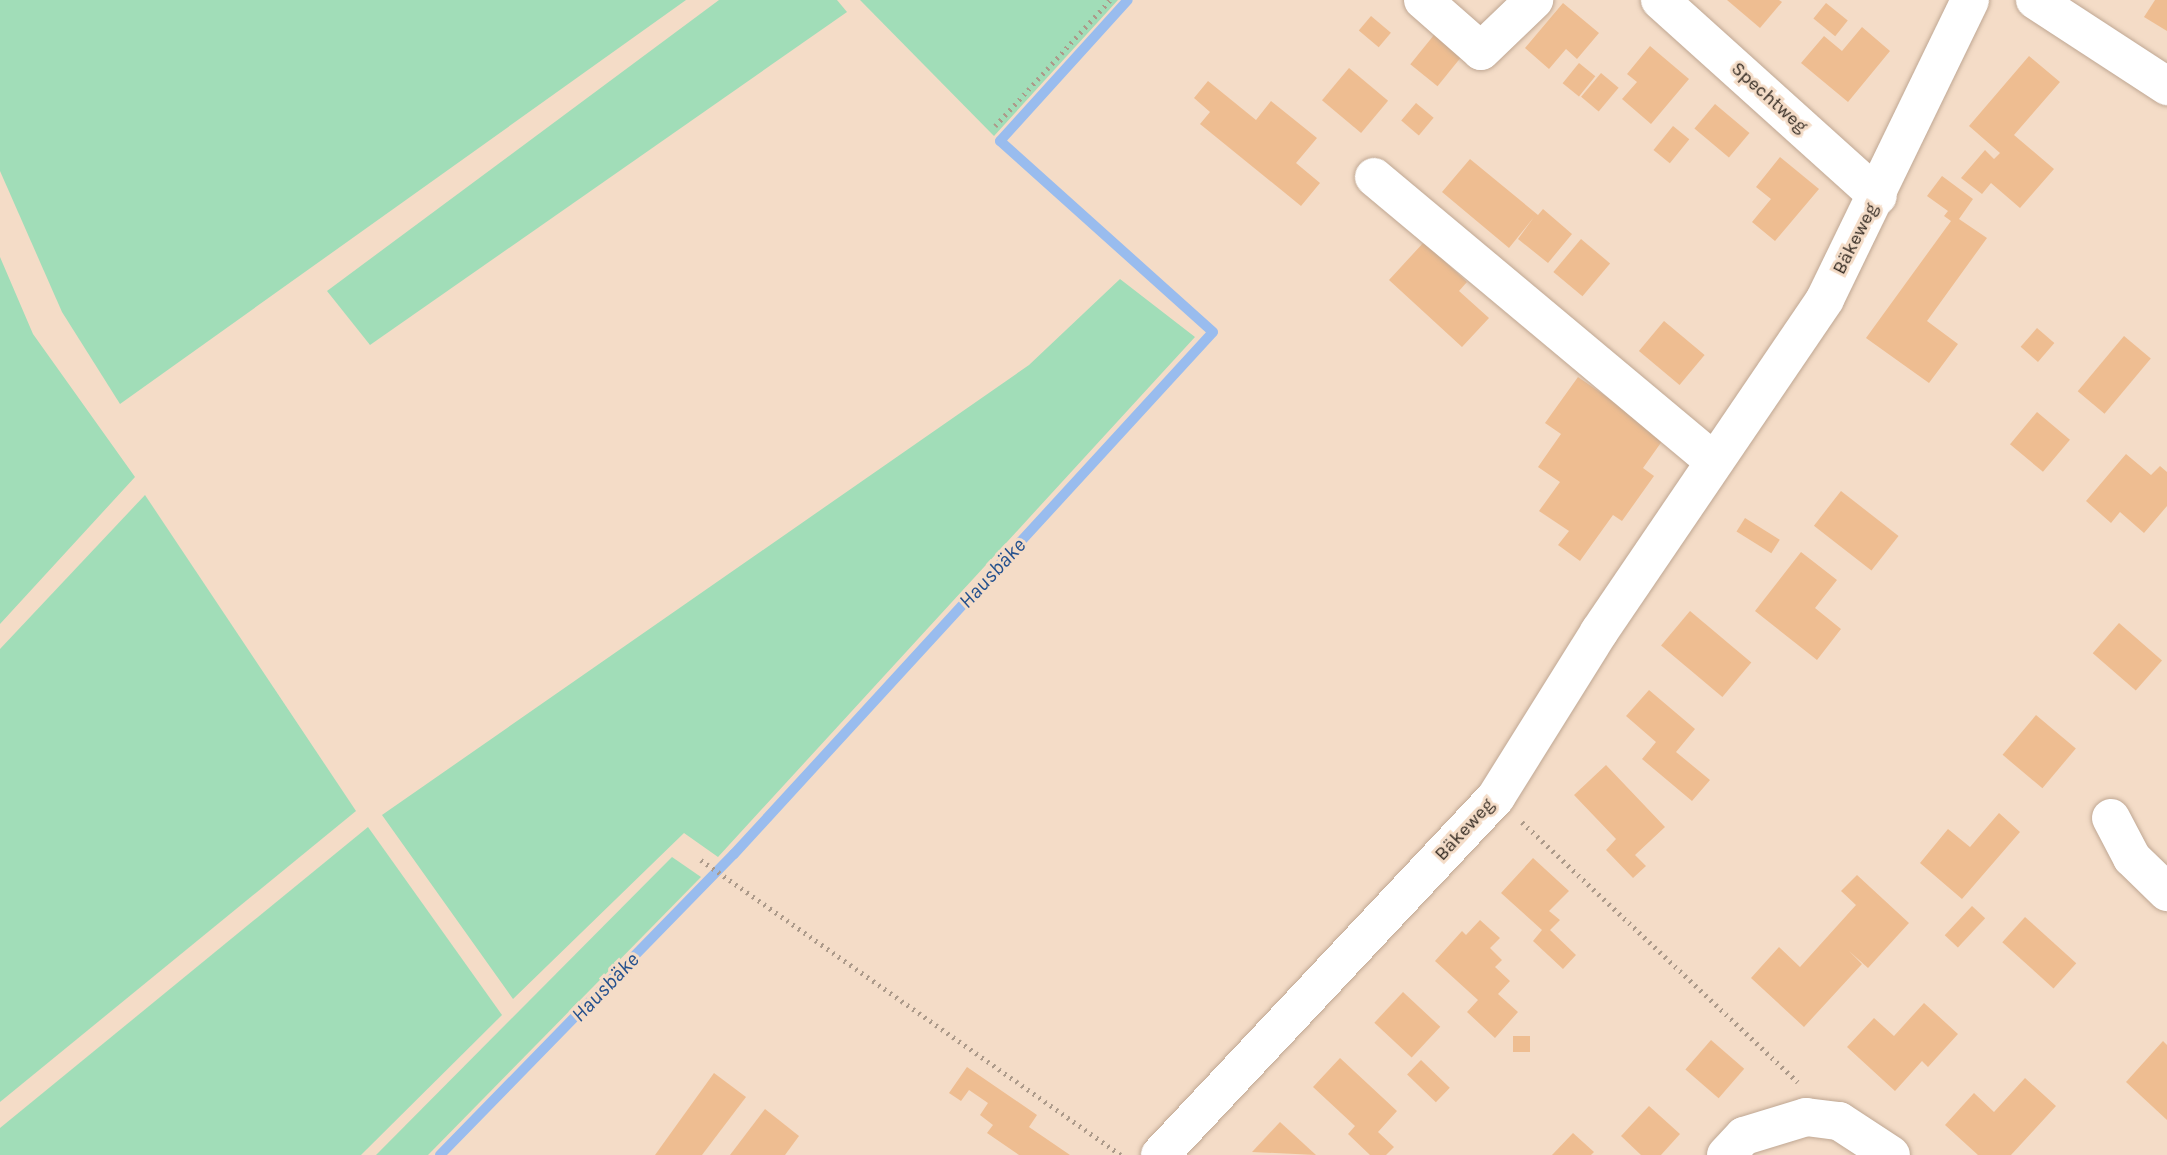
<!DOCTYPE html>
<html>
<head>
<meta charset="utf-8">
<style>
	body { margin:0 }
	#map { position:relative; width:2167px; height:1155px; overflow:hidden; background:#f4dcc7; font-family:Karla,sans-serif }
	div>[style] { position:absolute }
	.green>* { inset:0; background:#a1ddb8 }
	.stream>* { height:10px; margin:-5px; padding:0 5px; transform-origin:5px; border-radius:5px; background:#99bcee }
	.building>* { inset:0; background:#eebd91; transform-origin:0 0 }
	.path>* { height:4.5px; margin-top:-2.25px; transform-origin:0; background:repeating-linear-gradient(90deg,#ac9a8a 0 2px,transparent 0 7px) }
	.roads { filter:drop-shadow(0 0 2px #bfa793) drop-shadow(0 0 2px #bfa793) }
	.minor>* { height:38px; margin:-19px; padding:0 19px; transform-origin:19px; border-radius:19px; background:#fff }
	span { translate:-50% -50%; white-space:nowrap; text-align:center; line-height:1.15; -webkit-text-stroke:6px #f4dcc7; paint-order:stroke }
	.street-label { font-size:19px; color:#342b23 }
	.water-label { font-size:21px; color:#24508d; font-style:italic }
</style>
</head>
<body>
<div id="map">
	<div class="green">
		<i style="clip-path:polygon(0 0,686px 0,120px 404px,62px 312px,0 171px)"></i>
		<i style="clip-path:polygon(719px 0,837px 0,847px 12px,370px 345px,327px 291px)"></i>
		<i style="clip-path:polygon(860px 0,1118px 0,994px 136px)"></i>
		<i style="clip-path:polygon(0 257px,33px 334px,135px 477px,0 624px)"></i>
		<i style="clip-path:polygon(1120px 279px,1195px 337px,718px 857px,684px 833px,513px 999px,382px 815px,1029px 365px)"></i>
		<i style="clip-path:polygon(145px 495px,356px 811px,0 1102px,0 649px)"></i>
		<i style="clip-path:polygon(368px 827px,502px 1015px,361px 1155px,0 1155px,0 1128px)"></i>
		<i style="clip-path:polygon(672px 857px,701px 877px,428px 1155px,376px 1155px)"></i>
	</div>
	<div class="stream">
		<i style="left:440px;top:1155px;width:421px;rotate:-45.7deg"></i>
		<i style="left:734px;top:854px;width:708px;rotate:-47.46deg"></i>
		<i style="left:1213px;top:332px;width:286px;rotate:-138.1deg"></i>
		<i style="left:1000px;top:141px;width:190px;rotate:-47.8deg"></i>
	</div>
	<div class="building">
		<i style="clip-path:polygon(1727px 0,1779px 0,1782px 2px,1760px 28px)"></i>
		<i style="clip-path:polygon(2155px 0,2167px 0,2167px 31px,2144px 17px)"></i>
		<i style="clip-path:polygon(1563px 3px,1599px 33px,1577px 59px,1566px 49px,1549px 69px,1525px 48px)"></i>
		<i style="left:1826px;top:3px;width:28px;height:20px;rotate:39deg"></i>
		<i style="left:1371px;top:16px;width:26px;height:19px;rotate:40deg"></i>
		<i style="clip-path:polygon(1862px 27px,1890px 51px,1848px 102px,1801px 63px,1824px 36px,1842px 51px)"></i>
		<i style="left:1438px;top:30px;width:35px;height:44px;rotate:39deg"></i>
		<i style="clip-path:polygon(1650px 46px,1689px 79px,1651px 124px,1622px 99px,1637px 82px,1627px 74px)"></i>
		<i style="clip-path:polygon(2029px 56px,2060px 82px,2014px 135px,2054px 169px,2020px 208px,1991px 183px,1982px 194px,1961px 178px,1985px 150px,1994px 159px,2000px 153px,1969px 126px)"></i>
		<i style="left:1579px;top:63px;width:21px;height:26px;rotate:39deg"></i>
		<i style="left:1349px;top:68px;width:51px;height:42px;rotate:40deg"></i>
		<i style="left:1601px;top:73px;width:23px;height:31px;rotate:40deg"></i>
		<i style="clip-path:polygon(1208px 81px,1256px 120px,1271px 101px,1317px 138px,1296px 163px,1320px 183px,1301px 206px,1200px 124px,1210px 112px,1194px 98px)"></i>
		<i style="left:1416px;top:103px;width:23px;height:23px;rotate:40deg"></i>
		<i style="left:1715px;top:104px;width:45px;height:32px;rotate:40deg"></i>
		<i style="left:1673px;top:126px;width:21px;height:31px;rotate:39deg"></i>
		<i style="clip-path:polygon(1780px 157px,1819px 189px,1775px 241px,1752px 222px,1771px 199px,1756px 187px)"></i>
		<i style="clip-path:polygon(1470px 159px,1538px 215px,1543px 209px,1572px 234px,1548px 263px,1518px 239px,1534px 217px,1509px 248px,1442px 192px)"></i>
		<i style="clip-path:polygon(1942px 176px,1973px 199px,1959px 219px,1987px 238px,1927px 321px,1958px 344px,1929px 383px,1866px 338px,1951px 221px,1944px 216px,1948px 211px,1927px 196px)"></i>
		<i style="left:1581px;top:239px;width:38px;height:43px;rotate:40deg"></i>
		<i style="clip-path:polygon(1424px 242px,1467px 282px,1459px 291px,1489px 318px,1462px 347px,1389px 280px)"></i>
		<i style="left:1664px;top:321px;width:53px;height:39px;rotate:40deg"></i>
		<i style="left:2037px;top:328px;width:23px;height:25px;rotate:41deg"></i>
		<i style="left:2124px;top:336px;width:35px;height:72px;rotate:40deg"></i>
		<i style="clip-path:polygon(1578px 377px,1665px 437px,1643px 468px,1654px 476px,1622px 521px,1613px 515px,1580px 561px,1558px 545px,1569px 531px,1539px 511px,1560px 482px,1538px 467px,1561px 434px,1545px 423px)"></i>
		<i style="left:2037px;top:412px;width:43px;height:42px;rotate:40deg"></i>
		<i style="clip-path:polygon(2126px 454px,2151px 475px,2160px 466px,2167px 472px,2167px 506px,2144px 533px,2120px 512px,2111px 523px,2086px 501px)"></i>
		<i style="left:1841px;top:491px;width:73px;height:44px;rotate:38deg"></i>
		<i style="left:1745px;top:518px;width:41px;height:16px;rotate:32deg"></i>
		<i style="clip-path:polygon(1801px 552px,1837px 580px,1815px 608px,1841px 629px,1817px 660px,1755px 611px)"></i>
		<i style="left:1690px;top:611px;width:80px;height:45px;rotate:40deg"></i>
		<i style="left:2119px;top:623px;width:57px;height:40px;rotate:41deg"></i>
		<i style="clip-path:polygon(1649px 690px,1695px 729px,1676px 752px,1710px 780px,1692px 801px,1642px 759px,1656px 742px,1626px 716px)"></i>
		<i style="left:2036px;top:715px;width:52px;height:52px;rotate:40deg"></i>
		<i style="clip-path:polygon(1606px 765px,1665px 827px,1635px 855px,1646px 866px,1633px 878px,1606px 850px,1616px 839px,1574px 795px)"></i>
		<i style="clip-path:polygon(1999px 813px,2020px 832px,1962px 899px,1920px 863px,1948px 829px,1970px 847px)"></i>
		<i style="clip-path:polygon(1533px 858px,1569px 891px,1549px 911px,1560px 920px,1550px 930px,1576px 955px,1563px 969px,1533px 941px,1542px 930px,1501px 893px)"></i>
		<i style="clip-path:polygon(1857px 875px,1909px 923px,1868px 968px,1849px 951px,1862px 964px,1804px 1027px,1751px 978px,1779px 947px,1800px 967px,1856px 905px,1841px 891px)"></i>
		<i style="left:1972px;top:906px;width:18px;height:40px;rotate:43deg"></i>
		<i style="left:2025px;top:917px;width:69px;height:34px;rotate:42deg"></i>
		<i style="clip-path:polygon(1480px 920px,1500px 938px,1490px 948px,1502px 960px,1495px 967px,1510px 981px,1498px 994px,1518px 1012px,1495px 1038px,1467px 1012px,1478px 1000px,1435px 961px,1462px 931px,1466px 935px)"></i>
		<i style="left:1403px;top:992px;width:51px;height:42px;rotate:43deg"></i>
		<i style="clip-path:polygon(1924px 1003px,1958px 1034px,1928px 1067px,1922px 1061px,1895px 1091px,1847px 1047px,1874px 1018px,1894px 1036px)"></i>
		<i style="left:1513px;top:1036px;width:17px;height:16px"></i>
		<i style="left:1711px;top:1040px;width:44px;height:39px;rotate:41deg"></i>
		<i style="clip-path:polygon(2163px 1041px,2167px 1045px,2167px 1120px,2126px 1082px)"></i>
		<i style="clip-path:polygon(1340px 1058px,1397px 1111px,1378px 1132px,1394px 1147px,1386px 1155px,1370px 1155px,1348px 1134px,1355px 1126px,1313px 1087px)"></i>
		<i style="left:1421px;top:1060px;width:40px;height:20px;rotate:44deg"></i>
		<i style="clip-path:polygon(967px 1067px,1037px 1115px,1029px 1127px,1070px 1155px,1019px 1155px,987px 1133px,993px 1125px,980px 1115px,988px 1103px,969px 1090px,961px 1101px,949px 1093px)"></i>
		<i style="clip-path:polygon(714px 1073px,746px 1097px,702px 1155px,655px 1155px)"></i>
		<i style="clip-path:polygon(2025px 1078px,2056px 1106px,2011px 1155px,1978px 1155px,1945px 1125px,1974px 1093px,1994px 1112px)"></i>
		<i style="clip-path:polygon(1649px 1106px,1680px 1134px,1661px 1155px,1641px 1155px,1621px 1136px)"></i>
		<i style="clip-path:polygon(765px 1109px,799px 1136px,785px 1155px,730px 1155px)"></i>
		<i style="clip-path:polygon(1280px 1122px,1316px 1155px,1252px 1152px)"></i>
		<i style="clip-path:polygon(1573px 1133px,1594px 1152px,1591px 1155px,1552px 1155px)"></i>
	</div>
	<div class="path">
		<i style="left:995px;top:126px;width:171px;rotate:-47.6deg"></i>
		<i style="left:1522px;top:822px;width:379px;rotate:43.3deg"></i>
		<i style="left:701px;top:860px;width:513px;rotate:35.08deg"></i>
	</div>
	<div class="roads">
		<div class="minor">
			<i style="left:1423px;top:0;width:77px;rotate:41.3deg"></i>
			<i style="left:1481px;top:51px;width:74px;rotate:-43.9deg"></i>
			<i style="left:1660px;top:0;width:293px;rotate:42deg"></i>
			<i style="left:2035px;top:0;width:158px;rotate:33.1deg"></i>
			<i style="left:1374px;top:177px;width:442px;rotate:39.9deg"></i>
			<i style="left:2111px;top:818px;width:45px;rotate:62.3deg"></i>
			<i style="left:2132px;top:858px;width:49px;rotate:44.2deg"></i>
			<i style="left:1160px;top:1155px;width:491px;rotate:-46.8deg"></i>
			<i style="left:1496px;top:797px;width:195px;rotate:-58deg"></i>
			<i style="left:1599px;top:632px;width:402px;rotate:-55.8deg"></i>
			<i style="left:1825px;top:299px;width:332px;rotate:-64.1deg"></i>
			<i style="left:1726px;top:1155px;width:26px;rotate:-47deg"></i>
			<i style="left:1744px;top:1136px;width:65px;rotate:-17deg"></i>
			<i style="left:1806px;top:1117px;width:33px;rotate:7deg"></i>
			<i style="left:1839px;top:1121px;width:62px;rotate:33.2deg"></i>
		</div>
	</div>
	<div class="street-label">
		<span style="left:1769px;top:98px;rotate:42deg">Spechtweg</span>
		<span style="left:1856px;top:239px;rotate:-63deg">Bäkeweg</span>
		<span style="left:1465px;top:830px;rotate:-47deg">Bäkeweg</span>
	</div>
	<div class="water-label">
		<span style="left:992px;top:573px;rotate:-47deg">Hausbäke</span>
		<span style="left:605px;top:987px;rotate:-46deg">Hausbäke</span>
	</div>
</div>
</body>
</html>
